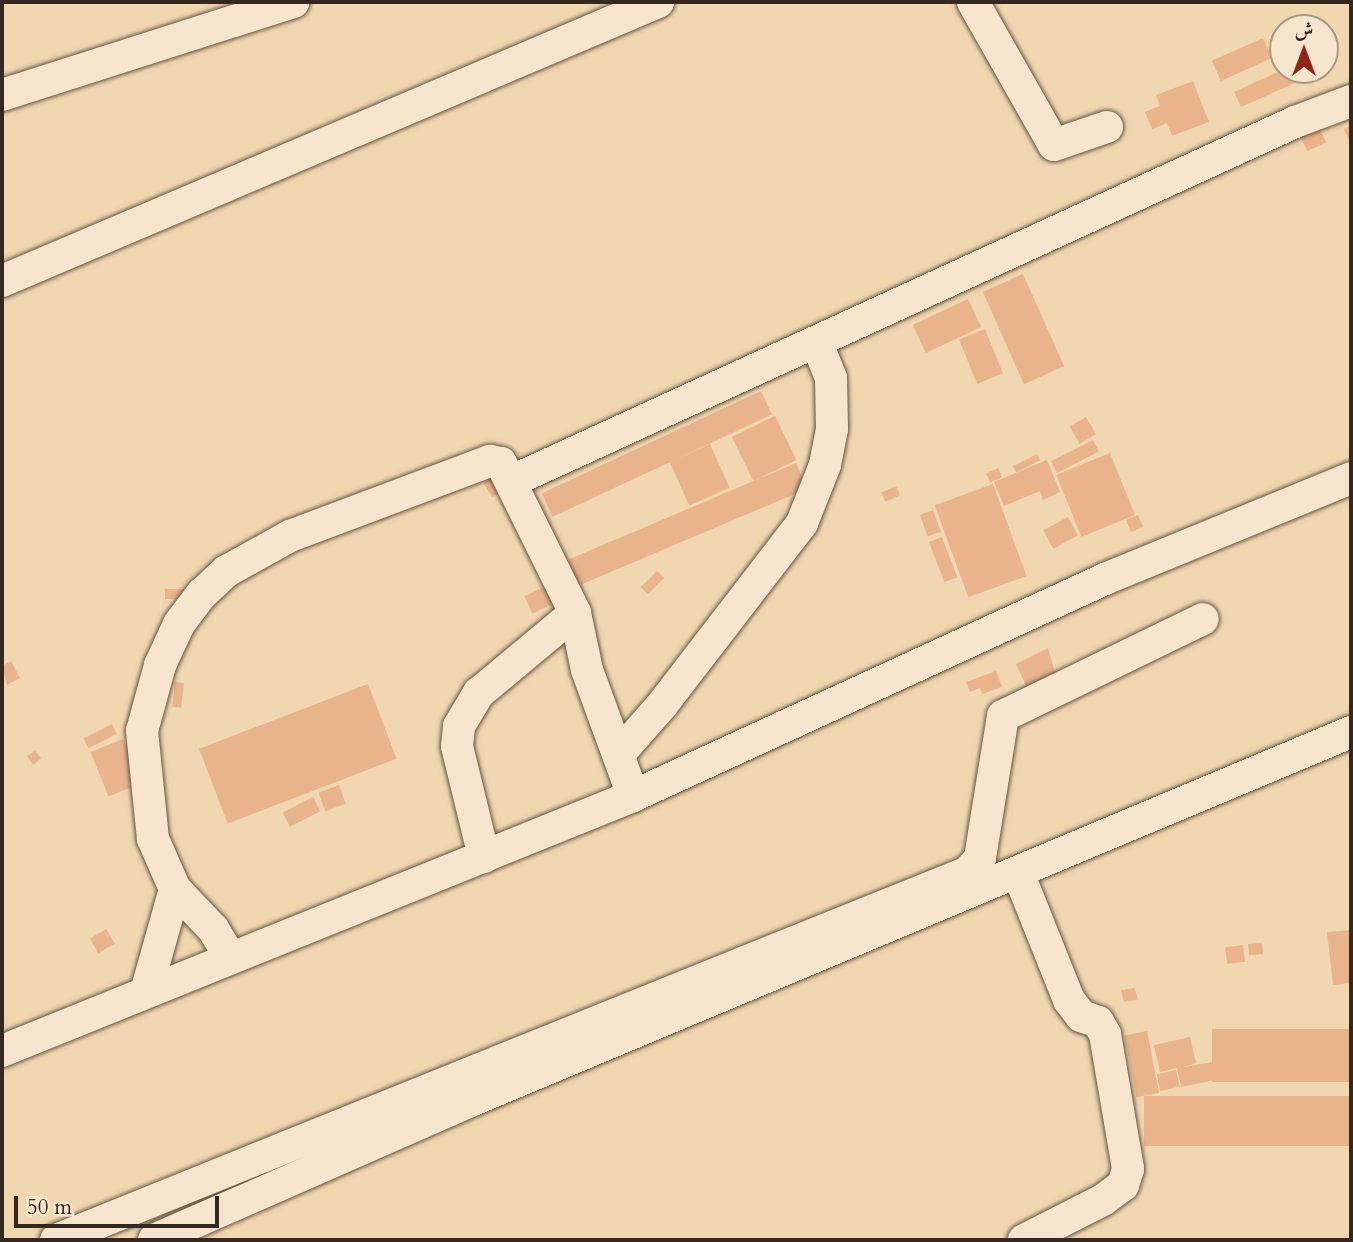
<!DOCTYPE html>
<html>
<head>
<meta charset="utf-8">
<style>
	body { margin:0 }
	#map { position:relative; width:1353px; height:1242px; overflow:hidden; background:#f1d7b0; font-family:Cardo,Amiri,serif }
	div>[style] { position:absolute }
	.building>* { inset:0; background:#e9b48b; transform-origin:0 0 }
	.roads { filter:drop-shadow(0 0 2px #635443) drop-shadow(0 0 2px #635443) }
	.street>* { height:32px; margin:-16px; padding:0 16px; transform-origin:16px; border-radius:16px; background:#f6e5cc }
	span { translate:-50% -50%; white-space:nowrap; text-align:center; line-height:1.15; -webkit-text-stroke:5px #f6e5cc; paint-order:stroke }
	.frame { position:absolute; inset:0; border:4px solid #34281f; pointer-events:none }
	.north { position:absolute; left:1269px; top:14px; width:70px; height:70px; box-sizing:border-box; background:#f6e5cc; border:2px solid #a89987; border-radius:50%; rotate:0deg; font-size:19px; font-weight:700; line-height:28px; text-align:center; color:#34281f }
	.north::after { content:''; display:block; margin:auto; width:24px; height:32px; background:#8f2418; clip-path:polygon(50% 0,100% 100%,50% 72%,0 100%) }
	.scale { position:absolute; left:14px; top:1196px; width:205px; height:32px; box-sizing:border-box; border:4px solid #34281f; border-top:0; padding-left:9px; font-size:21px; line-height:24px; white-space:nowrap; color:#34281f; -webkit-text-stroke:5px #f6e5cc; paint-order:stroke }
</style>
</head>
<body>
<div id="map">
	<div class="building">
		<i style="left:1263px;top:38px;width:22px;height:56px;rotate:66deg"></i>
		<i style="clip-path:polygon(1282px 70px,1292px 70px,1297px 82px,1241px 107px,1234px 92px)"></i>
		<i style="clip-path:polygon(1193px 81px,1209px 122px,1172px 136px,1167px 123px,1152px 129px,1145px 112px,1160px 106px,1156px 95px)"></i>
		<i style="clip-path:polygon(1351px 125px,1351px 146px,1344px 129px)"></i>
		<i style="left:1319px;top:127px;width:17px;height:21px;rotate:65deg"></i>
		<i style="left:1023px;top:274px;width:101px;height:44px;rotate:66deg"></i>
		<i style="left:968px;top:299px;width:31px;height:61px;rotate:65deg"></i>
		<i style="left:985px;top:329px;width:48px;height:28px;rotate:68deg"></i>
		<i style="left:761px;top:391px;width:26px;height:242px;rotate:65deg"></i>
		<i style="left:775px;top:416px;width:49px;height:48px;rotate:64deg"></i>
		<i style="left:1086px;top:417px;width:20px;height:19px;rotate:60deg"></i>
		<i style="left:1093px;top:440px;width:13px;height:47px;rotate:63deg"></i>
		<i style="left:710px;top:444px;width:48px;height:44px;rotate:66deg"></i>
		<i style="left:1110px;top:453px;width:67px;height:58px;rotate:68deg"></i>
		<i style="left:1037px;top:454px;width:7px;height:27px;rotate:63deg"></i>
		<i style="clip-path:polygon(1047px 460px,1060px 492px,1043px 500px,1040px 491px,1004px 506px,994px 482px)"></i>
		<i style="left:796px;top:463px;width:28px;height:247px;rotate:67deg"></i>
		<i style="left:998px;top:468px;width:10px;height:13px;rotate:66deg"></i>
		<i style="left:498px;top:474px;width:17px;height:17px;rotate:59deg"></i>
		<i style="left:993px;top:484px;width:98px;height:62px;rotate:70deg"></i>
		<i style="left:896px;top:486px;width:10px;height:16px;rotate:66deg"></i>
		<i style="left:933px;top:510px;width:23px;height:14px;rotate:70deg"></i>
		<i style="left:1138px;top:515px;width:13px;height:13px;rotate:67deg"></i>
		<i style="left:1068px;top:517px;width:21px;height:28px;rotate:62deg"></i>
		<i style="left:942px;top:537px;width:43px;height:14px;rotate:69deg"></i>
		<i style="left:657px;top:571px;width:10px;height:23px;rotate:45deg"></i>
		<i style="left:557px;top:581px;width:19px;height:36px;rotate:65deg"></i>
		<i style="left:165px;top:589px;width:19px;height:10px"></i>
		<i style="clip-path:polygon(1048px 648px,1056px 677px,1028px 690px,1016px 664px)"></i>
		<i style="clip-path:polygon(11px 661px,20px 678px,7px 685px,2px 666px)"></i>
		<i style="clip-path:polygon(996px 671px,1002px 687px,982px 694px,980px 688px,970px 692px,966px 682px)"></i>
		<i style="left:175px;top:682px;width:9px;height:25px;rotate:6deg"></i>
		<i style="left:368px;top:684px;width:80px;height:181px;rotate:69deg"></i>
		<i style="left:112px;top:724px;width:11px;height:32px;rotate:63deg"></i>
		<i style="left:123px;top:739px;width:48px;height:35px;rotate:68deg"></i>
		<i style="clip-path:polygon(35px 751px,41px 758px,33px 765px,27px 756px)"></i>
		<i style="left:339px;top:785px;width:20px;height:22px;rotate:70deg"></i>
		<i style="left:313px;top:797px;width:16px;height:34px;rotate:63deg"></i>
		<i style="left:106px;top:929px;width:17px;height:19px;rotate:59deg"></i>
		<i style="clip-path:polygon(1351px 930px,1351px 983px,1333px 985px,1327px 932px)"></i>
		<i style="left:1262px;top:943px;width:11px;height:14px;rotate:85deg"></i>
		<i style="left:1243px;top:945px;width:17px;height:18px;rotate:83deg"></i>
		<i style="clip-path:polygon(1135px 988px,1138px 1000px,1124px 1002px,1121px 990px)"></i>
		<i style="left:1351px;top:1029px;width:53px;height:139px;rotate:90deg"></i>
		<i style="left:1147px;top:1031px;width:63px;height:23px;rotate:79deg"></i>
		<i style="clip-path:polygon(1190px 1037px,1196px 1063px,1184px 1067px,1212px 1062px,1215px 1080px,1181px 1087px,1177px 1068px,1160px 1072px,1154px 1045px)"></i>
		<i style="left:1176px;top:1070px;width:17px;height:20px;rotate:77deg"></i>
		<i style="left:1351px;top:1096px;width:50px;height:207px;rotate:90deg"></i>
	</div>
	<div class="roads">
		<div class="street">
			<i style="left:973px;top:2px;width:164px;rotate:60.5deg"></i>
			<i style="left:1054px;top:145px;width:56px;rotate:-18.8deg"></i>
			<i style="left:2px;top:95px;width:306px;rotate:-17.7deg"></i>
			<i style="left:2px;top:281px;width:713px;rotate:-23.04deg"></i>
			<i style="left:512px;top:481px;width:861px;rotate:-24.63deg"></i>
			<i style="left:1295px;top:122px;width:60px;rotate:-20.6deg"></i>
			<i style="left:619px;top:754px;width:65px;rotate:-48.7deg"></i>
			<i style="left:662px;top:705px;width:230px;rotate:-52.4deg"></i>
			<i style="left:802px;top:523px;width:62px;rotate:-68.4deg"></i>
			<i style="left:825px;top:465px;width:37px;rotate:-79deg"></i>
			<i style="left:832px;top:429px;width:51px;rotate:-91.1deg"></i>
			<i style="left:831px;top:378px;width:37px;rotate:-112deg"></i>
			<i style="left:484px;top:857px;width:114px;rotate:-103.7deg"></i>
			<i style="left:457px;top:746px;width:20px;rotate:-84deg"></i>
			<i style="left:459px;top:726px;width:39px;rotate:-59deg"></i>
			<i style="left:479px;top:693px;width:125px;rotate:-39.8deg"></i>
			<i style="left:1019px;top:875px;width:135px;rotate:68.2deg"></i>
			<i style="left:1069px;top:1000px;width:20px;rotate:53deg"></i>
			<i style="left:1081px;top:1016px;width:18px;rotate:19deg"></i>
			<i style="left:1098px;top:1022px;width:14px;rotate:60deg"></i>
			<i style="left:1105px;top:1034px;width:137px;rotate:80.3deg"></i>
			<i style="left:1128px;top:1169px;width:17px;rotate:107deg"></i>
			<i style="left:1123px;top:1185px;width:25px;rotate:143deg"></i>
			<i style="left:1103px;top:1200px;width:89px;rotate:153.1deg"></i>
			<i style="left:230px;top:957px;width:33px;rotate:-121deg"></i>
			<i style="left:213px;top:929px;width:55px;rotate:-133.5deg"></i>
			<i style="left:175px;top:889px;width:55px;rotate:-113.7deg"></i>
			<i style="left:153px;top:839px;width:109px;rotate:-95.8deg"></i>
			<i style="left:142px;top:731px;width:68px;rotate:-74.7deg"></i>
			<i style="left:160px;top:665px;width:45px;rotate:-65.1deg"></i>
			<i style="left:179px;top:624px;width:38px;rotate:-53deg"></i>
			<i style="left:202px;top:594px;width:34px;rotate:-43deg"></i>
			<i style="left:227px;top:571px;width:72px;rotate:-29.1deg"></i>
			<i style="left:290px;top:536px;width:214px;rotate:-20.6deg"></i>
			<i style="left:490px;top:461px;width:11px;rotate:10deg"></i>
			<i style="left:501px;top:463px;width:167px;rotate:63.7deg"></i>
			<i style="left:575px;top:613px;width:58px;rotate:78.1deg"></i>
			<i style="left:587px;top:670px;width:134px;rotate:69.9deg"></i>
			<i style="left:146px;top:992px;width:107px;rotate:-74.3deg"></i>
			<i style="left:2px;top:1051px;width:681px;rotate:-22deg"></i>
			<i style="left:633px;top:796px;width:519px;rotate:-24.69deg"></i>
			<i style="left:1105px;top:579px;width:266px;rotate:-22.3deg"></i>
			<i style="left:56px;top:1240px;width:983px;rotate:-21.97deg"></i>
			<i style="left:968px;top:872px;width:18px;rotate:-49deg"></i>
			<i style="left:980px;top:858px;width:144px;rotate:-80.8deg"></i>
			<i style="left:1003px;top:716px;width:222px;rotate:-25.9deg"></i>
			<i style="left:154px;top:1240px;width:348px;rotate:-23.7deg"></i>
			<i style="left:473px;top:1100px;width:952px;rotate:-22.74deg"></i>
		</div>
	</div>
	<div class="frame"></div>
	<div class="north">ش</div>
	<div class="scale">50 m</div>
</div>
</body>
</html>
